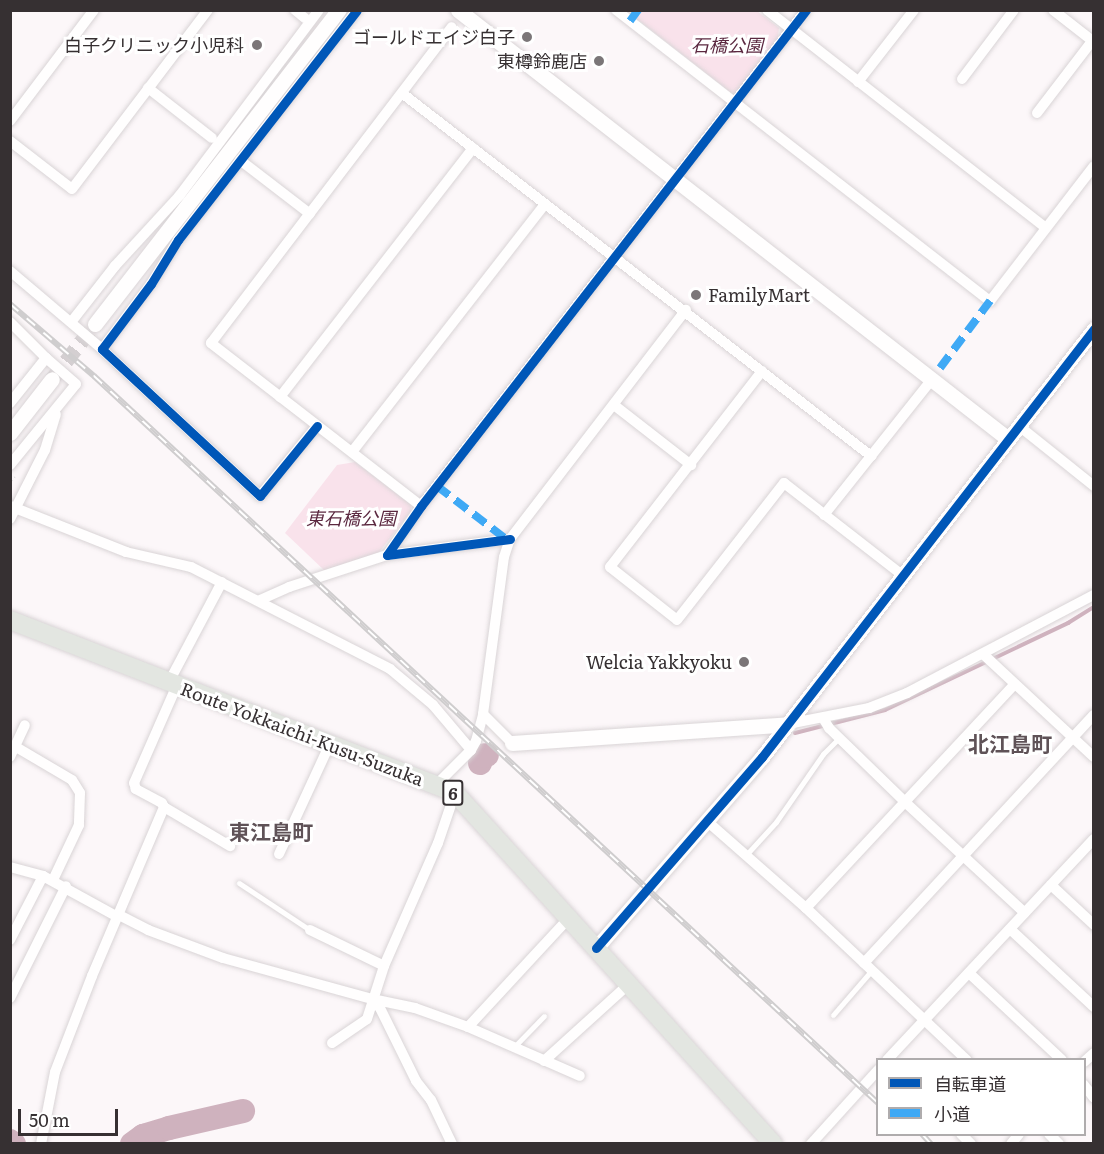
<!DOCTYPE html>
<html>
<head>
<meta charset="utf-8">
<style>
	body { margin:0 }
	#map { position:relative; width:1104px; height:1154px; overflow:hidden; background:#fcf7f9; font-family:Literata,"Noto Sans JP",serif }
	div>[style] { position:absolute }
	.green>* { inset:0; background:#f9e2eb }
	.stream>* { height:4px; margin:-2px; padding:0 2px; transform-origin:2px; border-radius:2px; background:#cfb2be }
	.river>* { height:24px; margin:-12px; padding:0 12px; transform-origin:12px; border-radius:12px; background:#cfb2be }
	.secondary-tunnel>* { height:15px; margin-top:-7.5px; transform-origin:0; background:repeating-linear-gradient(90deg,#d4cfd1 0 15px,transparent 0 23px) }
	.path>* { height:2px; margin-top:-1px; transform-origin:0; background:repeating-linear-gradient(90deg,#e4e3e4 0 3px,transparent 0 6px) }
	.roads { filter:drop-shadow(0 0 2px #d9d4d6) drop-shadow(0 0 2px #d9d4d6) }
	.lane>* { height:5px; margin:-2.5px; padding:0 2.5px; transform-origin:2.5px; border-radius:2.5px; background:#fffefe }
	.street>* { height:10px; margin:-5px; padding:0 5px; transform-origin:5px; border-radius:5px; background:#fffefe }
	.secondary>* { height:15px; margin:-7.5px; padding:0 7.5px; transform-origin:7.5px; border-radius:7.5px; background:#fffefe }
	.primary>* { height:18px; margin:-9px; padding:0 9px; transform-origin:9px; border-radius:9px; background:#e3e6e1 }
	.rail>* { height:6px; margin-top:-3px; transform-origin:0; background:repeating-linear-gradient(90deg,#fff 0 11px,#cfcdce 0 22px); box-sizing:border-box; border-block:2px solid #cfcdce }
	.quiet>* { height:8px; margin-top:-4px; transform-origin:0; background:repeating-linear-gradient(90deg,#3fa9f5 0 15px,transparent 0 23px) }
	.cycleway>* { height:9px; margin:-4.5px; padding:0 4.5px; transform-origin:4.5px; border-radius:4.5px; background:#0057b8 }
	.dots>* { width:16px; height:16px; translate:-50% -50%; box-sizing:border-box; border:3px solid #fff; border-radius:50% }
	span { translate:-50% -50%; white-space:nowrap; text-align:center; line-height:1.15; -webkit-text-stroke:6px #fff; paint-order:stroke }
	.shield-label span { padding:2px 4px; background:#fff; border:2px solid; border-radius:4px; -webkit-text-stroke-width:0 }
	.shield-label { font-size:16px; color:#363032; font-weight:700 }
	.poi-label { font-size:18px; color:#363032 }
	.right { translate:-100% -50%; text-align:right }
	.left { translate:0 -50%; text-align:left }
	.park-label { font-size:18px; color:#5b2840; font-style:italic }
	.street-label { font-size:18px; color:#363032 }
	.quarter-label { font-size:21px; color:#5f5257; font-weight:700 }
	.frame { position:absolute; inset:0; border:12px solid #363032; pointer-events:none }
	.legend { position:absolute; left:876px; top:1058px; width:210px; height:78px; box-sizing:border-box; background:#fff; border:2px solid #afacad; margin:0; padding:8px 10px; list-style:none; font-size:18px; color:#363032 }
	.legend li { display:flex; align-items:center; gap:12px; height:30px }
	.legend b { width:30px; border:2px solid #afacad }
	.scale { position:absolute; left:18px; top:1109px; width:100px; height:27px; box-sizing:border-box; border:3px solid #363032; border-top:0; padding-left:8px; font-size:18px; line-height:21px; white-space:nowrap; color:#363032; -webkit-text-stroke:4px #fff; paint-order:stroke }
</style>
</head>
<body>
<div id="map">
	<div class="green">
		<i style="clip-path:polygon(642px 11px,757px 11px,779px 28px,778px 37px,736px 93px,730px 92px,636px 18px)"></i>
		<i style="clip-path:polygon(355px 462px,411px 505px,411px 511px,377px 555px,326px 572px,285px 533px,337px 465px)"></i>
	</div>
	<div class="stream">
		<i style="left:795px;top:733px;width:93px;rotate:-14.3deg"></i>
		<i style="left:885px;top:710px;width:203px;rotate:-25.4deg"></i>
		<i style="left:1068px;top:623px;width:31px;rotate:-32deg"></i>
	</div>
	<div class="river">
		<i style="left:480px;top:763px;width:8px;rotate:-67deg"></i>
		<i style="left:483px;top:756px;width:4px;rotate:-14deg"></i>
		<i style="left:10px;top:1141px;width:5px;rotate:37deg"></i>
		<i style="left:132px;top:1144px;width:14px;rotate:-36deg"></i>
		<i style="left:143px;top:1136px;width:27px;rotate:-17deg"></i>
		<i style="left:169px;top:1128px;width:76px;rotate:-12.9deg"></i>
	</div>
	<div class="secondary-tunnel">
		<i style="left:52px;top:379px;width:70px;rotate:-52deg"></i>
	</div>
	<div class="path">
		<i style="left:10px;top:482px;width:7px;rotate:-45deg"></i>
	</div>
	<div class="roads">
		<div class="lane">
			<i style="left:746px;top:855px;width:45px;rotate:-47.7deg"></i>
			<i style="left:776px;top:822px;width:83px;rotate:-55.3deg"></i>
			<i style="left:823px;top:754px;width:23px;rotate:-45deg"></i>
			<i style="left:239px;top:883px;width:85px;rotate:33.5deg"></i>
			<i style="left:833px;top:1015px;width:60px;rotate:-49.1deg"></i>
			<i style="left:514px;top:1047px;width:43px;rotate:-45.9deg"></i>
		</div>
		<div class="street">
			<i style="left:295px;top:10px;width:13px;rotate:39deg"></i>
			<i style="left:616px;top:10px;width:474px;rotate:37.9deg"></i>
			<i style="left:990px;top:301px;width:170px;rotate:-52.4deg"></i>
			<i style="left:767px;top:10px;width:353px;rotate:38deg"></i>
			<i style="left:1053px;top:10px;width:52px;rotate:38deg"></i>
			<i style="left:962px;top:79px;width:86px;rotate:-53deg"></i>
			<i style="left:858px;top:82px;width:91px;rotate:-52.1deg"></i>
			<i style="left:148px;top:88px;width:81px;rotate:38deg"></i>
			<i style="left:403px;top:94px;width:592px;rotate:37.72deg"></i>
			<i style="left:1037px;top:113px;width:91px;rotate:-52.6deg"></i>
			<i style="left:10px;top:121px;width:139px;rotate:-52.9deg"></i>
			<i style="left:10px;top:141px;width:78px;rotate:37.7deg"></i>
			<i style="left:72px;top:189px;width:225px;rotate:-52.8deg"></i>
			<i style="left:240px;top:160px;width:88px;rotate:37.6deg"></i>
			<i style="left:10px;top:271px;width:121px;rotate:40.3deg"></i>
			<i style="left:72px;top:321px;width:70px;rotate:-52deg"></i>
			<i style="left:115px;top:266px;width:96px;rotate:-47.5deg"></i>
			<i style="left:180px;top:195px;width:231px;rotate:-53.1deg"></i>
			<i style="left:10px;top:322px;width:51px;rotate:45deg"></i>
			<i style="left:46px;top:358px;width:58px;rotate:128.7deg"></i>
			<i style="left:762px;top:371px;width:248px;rotate:127.8deg"></i>
			<i style="left:610px;top:567px;width:85px;rotate:38.3deg"></i>
			<i style="left:677px;top:620px;width:174px;rotate:-52deg"></i>
			<i style="left:784px;top:483px;width:150px;rotate:37.9deg"></i>
			<i style="left:280px;top:397px;width:315px;rotate:-52.2deg"></i>
			<i style="left:614px;top:405px;width:98px;rotate:37.9deg"></i>
			<i style="left:317px;top:426px;width:90px;rotate:129.2deg"></i>
			<i style="left:260px;top:496px;width:216px;rotate:-137.1deg"></i>
			<i style="left:102px;top:349px;width:81px;rotate:-53deg"></i>
			<i style="left:151px;top:284px;width:52px;rotate:-58.5deg"></i>
			<i style="left:178px;top:240px;width:291px;rotate:-52.1deg"></i>
			<i style="left:1019px;top:426px;width:96px;rotate:38.7deg"></i>
			<i style="left:352px;top:452px;width:314px;rotate:-52.1deg"></i>
			<i style="left:10px;top:465px;width:104px;rotate:-50.8deg"></i>
			<i style="left:76px;top:384px;width:40px;rotate:-139deg"></i>
			<i style="left:10px;top:506px;width:125px;rotate:21.6deg"></i>
			<i style="left:126px;top:552px;width:67px;rotate:13deg"></i>
			<i style="left:191px;top:567px;width:224px;rotate:27.1deg"></i>
			<i style="left:390px;top:669px;width:56px;rotate:39.9deg"></i>
			<i style="left:433px;top:705px;width:59px;rotate:49.8deg"></i>
			<i style="left:421px;top:506px;width:266px;rotate:-142.2deg"></i>
			<i style="left:211px;top:343px;width:397px;rotate:-52.7deg"></i>
			<i style="left:824px;top:515px;width:174px;rotate:-51.5deg"></i>
			<i style="left:10px;top:519px;width:77px;rotate:-63.1deg"></i>
			<i style="left:45px;top:450px;width:37px;rotate:-73deg"></i>
			<i style="left:510px;top:539px;width:124px;rotate:172.6deg"></i>
			<i style="left:387px;top:555px;width:60px;rotate:-55.2deg"></i>
			<i style="left:421px;top:506px;width:628px;rotate:-52.18deg"></i>
			<i style="left:260px;top:600px;width:32px;rotate:-24deg"></i>
			<i style="left:289px;top:587px;width:103px;rotate:-18.1deg"></i>
			<i style="left:983px;top:654px;width:151px;rotate:42.9deg"></i>
			<i style="left:169px;top:682px;width:113px;rotate:-62.1deg"></i>
			<i style="left:483px;top:714px;width:41px;rotate:45deg"></i>
			<i style="left:823px;top:718px;width:12px;rotate:59deg"></i>
			<i style="left:829px;top:728px;width:106px;rotate:44.2deg"></i>
			<i style="left:905px;top:802px;width:163px;rotate:42.8deg"></i>
			<i style="left:788px;top:724px;width:83px;rotate:-11.2deg"></i>
			<i style="left:869px;top:708px;width:41px;rotate:-21.5deg"></i>
			<i style="left:907px;top:693px;width:211px;rotate:-27.7deg"></i>
			<i style="left:16px;top:747px;width:65px;rotate:30.5deg"></i>
			<i style="left:72px;top:780px;width:15px;rotate:58deg"></i>
			<i style="left:80px;top:793px;width:32px;rotate:92deg"></i>
			<i style="left:79px;top:825px;width:61px;rotate:115.3deg"></i>
			<i style="left:10px;top:757px;width:35px;rotate:-65deg"></i>
			<i style="left:436px;top:785px;width:49px;rotate:-45deg"></i>
			<i style="left:471px;top:750px;width:10px;rotate:-61deg"></i>
			<i style="left:476px;top:741px;width:28px;rotate:-75deg"></i>
			<i style="left:483px;top:714px;width:158px;rotate:-82.4deg"></i>
			<i style="left:504px;top:557px;width:19px;rotate:-72deg"></i>
			<i style="left:510px;top:539px;width:289px;rotate:-52.5deg"></i>
			<i style="left:164px;top:807px;width:77px;rotate:30.6deg"></i>
			<i style="left:708px;top:822px;width:130px;rotate:41.3deg"></i>
			<i style="left:806px;top:908px;width:221px;rotate:43.4deg"></i>
			<i style="left:279px;top:854px;width:119px;rotate:-65.2deg"></i>
			<i style="left:10px;top:867px;width:34px;rotate:15deg"></i>
			<i style="left:43px;top:876px;width:85px;rotate:28.7deg"></i>
			<i style="left:1051px;top:885px;width:59px;rotate:42.9deg"></i>
			<i style="left:806px;top:908px;width:306px;rotate:-47deg"></i>
			<i style="left:119px;top:915px;width:33px;rotate:27deg"></i>
			<i style="left:148px;top:930px;width:80px;rotate:20.5deg"></i>
			<i style="left:223px;top:958px;width:155px;rotate:15.4deg"></i>
			<i style="left:372px;top:999px;width:44px;rotate:11.8deg"></i>
			<i style="left:415px;top:1008px;width:56px;rotate:19.7deg"></i>
			<i style="left:468px;top:1027px;width:122px;rotate:23.6deg"></i>
			<i style="left:1010px;top:929px;width:115px;rotate:42.9deg"></i>
			<i style="left:310px;top:930px;width:82px;rotate:25.9deg"></i>
			<i style="left:10px;top:940px;width:72px;rotate:-62.7deg"></i>
			<i style="left:864px;top:963px;width:338px;rotate:-47.2deg"></i>
			<i style="left:969px;top:973px;width:127px;rotate:43.1deg"></i>
			<i style="left:10px;top:998px;width:125px;rotate:-63.4deg"></i>
			<i style="left:372px;top:999px;width:12px;rotate:48deg"></i>
			<i style="left:380px;top:1008px;width:81px;rotate:63.7deg"></i>
			<i style="left:416px;top:1081px;width:24px;rotate:52deg"></i>
			<i style="left:431px;top:1100px;width:49px;rotate:64.5deg"></i>
			<i style="left:468px;top:1027px;width:149px;rotate:-47.2deg"></i>
			<i style="left:332px;top:1043px;width:42px;rotate:-34.4deg"></i>
			<i style="left:367px;top:1019px;width:56px;rotate:-72.2deg"></i>
			<i style="left:384px;top:966px;width:134px;rotate:-66.3deg"></i>
			<i style="left:438px;top:843px;width:53px;rotate:-71.2deg"></i>
			<i style="left:887px;top:1060px;width:303px;rotate:-46.9deg"></i>
			<i style="left:544px;top:1061px;width:115px;rotate:-42.2deg"></i>
			<i style="left:1084px;top:1062px;width:13px;rotate:-42deg"></i>
			<i style="left:1084px;top:1085px;width:16px;rotate:52deg"></i>
			<i style="left:961px;top:1134px;width:14px;rotate:45deg"></i>
			<i style="left:1049px;top:1134px;width:14px;rotate:45deg"></i>
			<i style="left:41px;top:1144px;width:73px;rotate:-79deg"></i>
			<i style="left:55px;top:1072px;width:103px;rotate:-68.9deg"></i>
			<i style="left:92px;top:976px;width:184px;rotate:-66.9deg"></i>
			<i style="left:164px;top:807px;width:4px;rotate:-117deg"></i>
			<i style="left:162px;top:803px;width:30px;rotate:-152deg"></i>
			<i style="left:136px;top:789px;width:6px;rotate:-108deg"></i>
			<i style="left:134px;top:783px;width:107px;rotate:-66.3deg"></i>
			<i style="left:811px;top:1144px;width:100px;rotate:-47.8deg"></i>
			<i style="left:1011px;top:1144px;width:13px;rotate:-51deg"></i>
		</div>
		<div class="secondary">
			<i style="left:458px;top:10px;width:698px;rotate:37.95deg"></i>
			<i style="left:95px;top:324px;width:398px;rotate:-52.2deg"></i>
			<i style="left:10px;top:433px;width:68px;rotate:-52.1deg"></i>
			<i style="left:512px;top:743px;width:277px;rotate:-3.9deg"></i>
			<i style="left:596px;top:948px;width:253px;rotate:-49deg"></i>
			<i style="left:762px;top:757px;width:542px;rotate:-52.2deg"></i>
		</div>
		<div class="primary">
			<i style="left:10px;top:620px;width:477px;rotate:21.2deg"></i>
			<i style="left:455px;top:793px;width:474px;rotate:47.8deg"></i>
		</div>
	</div>
	<div class="rail">
		<i style="left:10px;top:304px;width:111px;rotate:40.6deg"></i>
		<i style="left:94px;top:376px;width:1069px;rotate:42.84deg"></i>
		<i style="left:922px;top:1134px;width:13px;rotate:48deg"></i>
	</div>
	<div class="quiet">
		<i style="left:630px;top:21px;width:14px;rotate:-54deg"></i>
		<i style="left:940px;top:368px;width:84px;rotate:-53.3deg"></i>
		<i style="left:437px;top:486px;width:88px;rotate:37.6deg"></i>
	</div>
	<div class="cycleway">
		<i style="left:317px;top:426px;width:90px;rotate:129.2deg"></i>
		<i style="left:260px;top:496px;width:216px;rotate:-137.1deg"></i>
		<i style="left:102px;top:349px;width:81px;rotate:-53deg"></i>
		<i style="left:151px;top:284px;width:52px;rotate:-58.5deg"></i>
		<i style="left:178px;top:240px;width:291px;rotate:-52.1deg"></i>
		<i style="left:510px;top:539px;width:124px;rotate:172.6deg"></i>
		<i style="left:387px;top:555px;width:60px;rotate:-55.2deg"></i>
		<i style="left:421px;top:506px;width:628px;rotate:-52.18deg"></i>
		<i style="left:596px;top:948px;width:253px;rotate:-49deg"></i>
		<i style="left:762px;top:757px;width:542px;rotate:-52.2deg"></i>
	</div>
	<div class="dots">
		<i style="left:527px;top:37px;background:#7b7678"></i>
		<i style="left:257px;top:45px;background:#7b7678"></i>
		<i style="left:599px;top:61px;background:#7b7678"></i>
		<i style="left:696px;top:295px;background:#7b7678"></i>
		<i style="left:744px;top:662px;background:#7b7678"></i>
	</div>
	<div class="shield-label">
		<span style="left:453px;top:793px">6</span>
	</div>
	<div class="poi-label">
		<span class="right" style="left:515px;top:37px">ゴールドエイジ白子</span>
		<span class="right" style="left:244px;top:45px">白子クリニック小児科</span>
		<span class="right" style="left:587px;top:61px">東樽鈴鹿店</span>
		<span class="left" style="left:708px;top:295px">FamilyMart</span>
		<span class="right" style="left:732px;top:662px">Welcia Yakkyoku</span>
	</div>
	<div class="park-label">
		<span style="left:727px;top:45px">石橋公園</span>
		<span style="left:351px;top:518px">東石橋公園</span>
	</div>
	<div class="street-label">
		<span style="left:302px;top:734px;rotate:21deg">Route Yokkaichi-Kusu-Suzuka</span>
	</div>
	<div class="quarter-label">
		<span style="left:1010px;top:743px">北江島町</span>
		<span style="left:271px;top:831px">東江島町</span>
	</div>
	<div class="frame"></div>
	<ul class="legend">
	<li><b style="height:8px;background:#0057b8"></b>自転車道</li>
	<li><b style="height:8px;background:#3fa9f5"></b>小道</li>
	</ul>
	<div class="scale">50 m</div>
</div>
</body>
</html>
